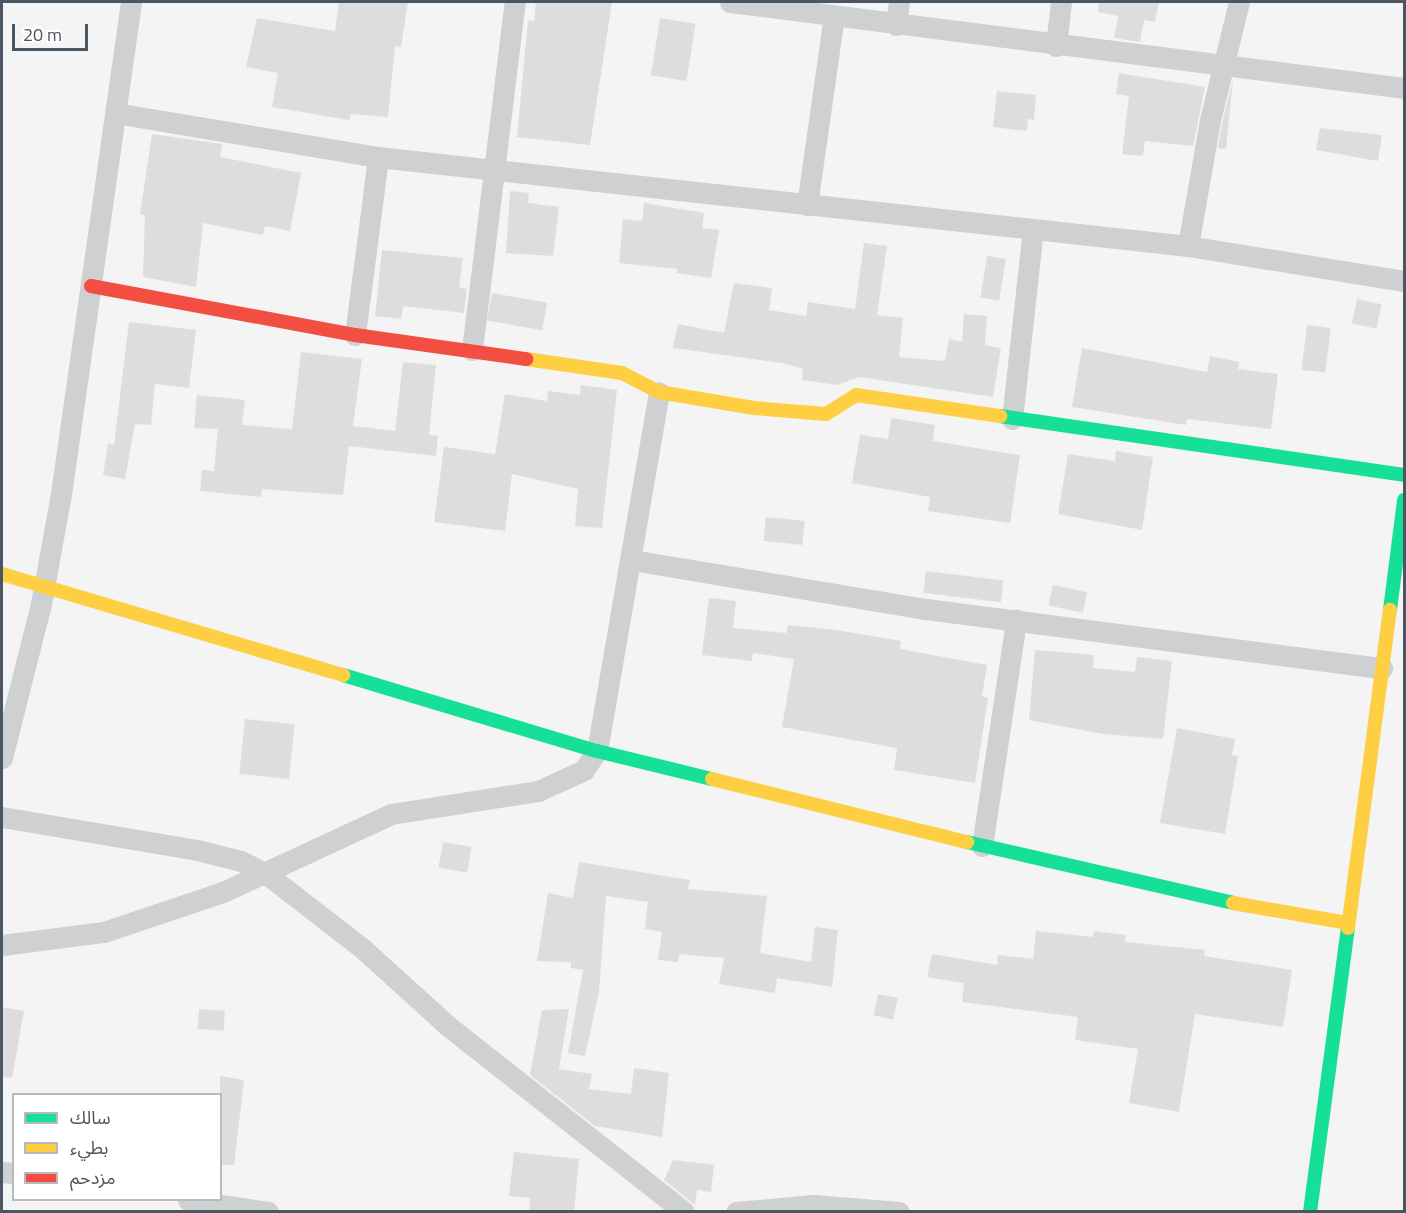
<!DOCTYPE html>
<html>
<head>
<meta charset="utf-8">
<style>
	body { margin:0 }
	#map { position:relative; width:1406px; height:1213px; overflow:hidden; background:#f4f4f4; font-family:"Titillium Web","Noto Sans Arabic",sans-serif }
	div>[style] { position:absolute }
	.building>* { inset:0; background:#ddddde; transform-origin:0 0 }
	.street>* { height:21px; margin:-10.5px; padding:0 10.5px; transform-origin:10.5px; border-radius:10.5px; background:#ced0d2 }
	.fast>* { height:14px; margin:-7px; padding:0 7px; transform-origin:7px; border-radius:7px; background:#16e098 }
	.slow>* { height:14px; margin:-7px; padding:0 7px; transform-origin:7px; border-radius:7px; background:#ffcf43 }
	.jam>* { height:14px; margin:-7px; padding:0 7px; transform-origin:7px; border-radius:7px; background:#f24e42 }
	span { translate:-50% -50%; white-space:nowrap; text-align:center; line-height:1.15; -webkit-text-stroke:5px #fff; paint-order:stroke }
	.frame { position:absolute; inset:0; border:3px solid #4a5661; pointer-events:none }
	.legend { position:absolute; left:12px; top:1093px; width:210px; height:108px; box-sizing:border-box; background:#fff; border:2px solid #b7bbc0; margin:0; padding:8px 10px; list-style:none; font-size:18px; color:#4a5661 }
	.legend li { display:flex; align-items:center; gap:12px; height:30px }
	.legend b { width:30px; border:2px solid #b7bbc0 }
	.scale { position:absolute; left:12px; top:24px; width:76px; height:27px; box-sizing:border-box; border:3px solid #4a5661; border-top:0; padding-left:8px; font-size:18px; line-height:21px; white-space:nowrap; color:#4a5661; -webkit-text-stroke:4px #fff; paint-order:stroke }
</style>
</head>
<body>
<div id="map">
	<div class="building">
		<i style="clip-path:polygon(339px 2px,408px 2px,401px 47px,395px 46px,388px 117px,351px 114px,349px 120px,272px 107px,278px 73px,246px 67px,257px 18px,335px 31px)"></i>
		<i style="clip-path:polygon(536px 2px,612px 2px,590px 145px,517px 137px,528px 20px,534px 21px)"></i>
		<i style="clip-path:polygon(1099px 2px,1159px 2px,1155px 22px,1144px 20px,1140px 42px,1114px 38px,1118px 16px,1098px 12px)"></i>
		<i style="left:660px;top:18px;width:36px;height:58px;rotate:9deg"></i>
		<i style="clip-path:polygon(1119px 73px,1205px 87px,1193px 146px,1145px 141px,1143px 156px,1122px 154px,1129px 96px,1116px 94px)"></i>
		<i style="clip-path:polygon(1233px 79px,1226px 149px,1218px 148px,1222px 123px)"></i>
		<i style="clip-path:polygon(997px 91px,1036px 95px,1034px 120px,1028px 119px,1027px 131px,993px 127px)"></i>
		<i style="clip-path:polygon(1320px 128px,1382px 135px,1378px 161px,1316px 150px)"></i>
		<i style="clip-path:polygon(152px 134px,222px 144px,220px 157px,301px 173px,290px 231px,265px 226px,263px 235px,203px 223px,196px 287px,143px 277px,145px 215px,140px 214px)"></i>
		<i style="clip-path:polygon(510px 191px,529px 193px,528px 203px,559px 207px,553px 256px,506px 253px)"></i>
		<i style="clip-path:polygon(644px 203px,704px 213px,702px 228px,719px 230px,711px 278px,677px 273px,677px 269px,619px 263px,623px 219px,642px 221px)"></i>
		<i style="clip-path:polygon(864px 243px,887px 246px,877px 315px,903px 318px,899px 357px,945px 361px,949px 339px,962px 342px,964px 314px,987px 316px,985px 345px,1001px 348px,993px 397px,859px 377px,837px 385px,802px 380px,803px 369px,783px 363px,673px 348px,678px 324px,724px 333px,734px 283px,772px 288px,769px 310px,806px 316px,808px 302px,855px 309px)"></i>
		<i style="clip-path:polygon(382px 250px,463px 258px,459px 287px,467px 289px,464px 313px,403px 306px,401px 319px,375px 316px)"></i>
		<i style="left:987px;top:256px;width:19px;height:42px;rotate:9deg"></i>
		<i style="left:492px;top:293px;width:56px;height:28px;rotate:10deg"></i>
		<i style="left:1357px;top:299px;width:25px;height:25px;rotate:12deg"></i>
		<i style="clip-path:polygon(129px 322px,196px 330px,189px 388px,155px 384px,151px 425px,135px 424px,125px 479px,103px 475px,108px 444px,114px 445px)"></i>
		<i style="left:1307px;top:325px;width:24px;height:45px;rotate:7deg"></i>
		<i style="clip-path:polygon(1082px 348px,1207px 372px,1210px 356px,1239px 362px,1238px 369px,1278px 374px,1271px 429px,1187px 419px,1186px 425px,1072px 407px)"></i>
		<i style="clip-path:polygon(301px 352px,362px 359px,353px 426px,395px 431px,403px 362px,436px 365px,429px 435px,438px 436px,436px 456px,349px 446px,343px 495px,262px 489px,261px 497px,200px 491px,202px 470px,214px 471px,218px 429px,194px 428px,197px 395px,245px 400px,242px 425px,292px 429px)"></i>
		<i style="clip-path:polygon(581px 385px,617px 390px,602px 528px,575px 526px,578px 489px,512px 474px,505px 531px,434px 522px,444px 447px,495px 454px,505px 394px,547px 401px,548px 391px,580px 395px)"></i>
		<i style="clip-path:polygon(891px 418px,935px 425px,933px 441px,1020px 455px,1010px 523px,928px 511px,930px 497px,852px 483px,860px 435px,888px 439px)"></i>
		<i style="clip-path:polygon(1116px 451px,1153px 457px,1142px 530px,1058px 514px,1068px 454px,1115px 461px)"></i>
		<i style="left:766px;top:517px;width:39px;height:24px;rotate:6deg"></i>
		<i style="left:926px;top:571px;width:78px;height:22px;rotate:7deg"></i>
		<i style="left:1053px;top:585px;width:35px;height:21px;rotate:12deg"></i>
		<i style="clip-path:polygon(709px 598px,736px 601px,733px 628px,786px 633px,788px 625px,836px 630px,901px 641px,900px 649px,987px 665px,982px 696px,988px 698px,975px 783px,894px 770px,897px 748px,782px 727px,794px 659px,753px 653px,752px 661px,702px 655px)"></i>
		<i style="clip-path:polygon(1035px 650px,1094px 655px,1093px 668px,1135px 672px,1137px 657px,1172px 661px,1163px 739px,1103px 734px,1029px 720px)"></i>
		<i style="left:245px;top:719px;width:50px;height:55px;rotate:6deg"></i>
		<i style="clip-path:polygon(1177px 728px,1235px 739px,1232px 755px,1238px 756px,1225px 834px,1160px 823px)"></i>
		<i style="left:443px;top:842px;width:29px;height:26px;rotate:10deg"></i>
		<i style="clip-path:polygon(579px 862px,690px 880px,688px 889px,767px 896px,760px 953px,811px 962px,815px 927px,838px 930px,832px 987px,777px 978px,775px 993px,719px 984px,724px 958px,679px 954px,678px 962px,658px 960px,662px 932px,645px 929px,648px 902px,606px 896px,599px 992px,585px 1056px,568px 1053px,583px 970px,571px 968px,571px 962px,537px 961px,548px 893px,573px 898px)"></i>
		<i style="clip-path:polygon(1036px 931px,1093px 937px,1094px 931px,1126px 935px,1125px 942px,1205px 950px,1204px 956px,1292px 970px,1283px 1027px,1195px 1014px,1179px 1112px,1129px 1103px,1138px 1049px,1075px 1040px,1078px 1017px,962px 1002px,964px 983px,927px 977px,932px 954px,997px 965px,998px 955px,1033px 959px)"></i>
		<i style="left:878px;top:994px;width:20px;height:22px;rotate:11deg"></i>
		<i style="clip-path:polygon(2px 1007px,24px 1011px,12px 1078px,2px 1077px)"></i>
		<i style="left:199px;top:1009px;width:26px;height:20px;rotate:4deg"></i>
		<i style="clip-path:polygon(569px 1009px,559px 1069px,592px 1074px,589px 1089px,631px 1094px,634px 1068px,669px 1073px,662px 1137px,595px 1126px,530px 1075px,542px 1010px)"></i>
		<i style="clip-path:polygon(220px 1076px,244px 1080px,234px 1165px,220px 1165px)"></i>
		<i style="clip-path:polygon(514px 1152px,579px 1159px,574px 1212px,529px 1212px,530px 1198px,509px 1196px)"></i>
		<i style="clip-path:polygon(673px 1160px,714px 1165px,711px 1192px,697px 1190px,695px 1205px,664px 1180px)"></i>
	</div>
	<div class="street">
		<i style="left:730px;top:2px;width:679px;rotate:7.27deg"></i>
		<i style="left:896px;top:25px;width:23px;rotate:-83deg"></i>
		<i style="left:1056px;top:46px;width:44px;rotate:-83.5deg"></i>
		<i style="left:115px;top:113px;width:267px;rotate:9.5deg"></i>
		<i style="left:378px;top:157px;width:815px;rotate:6.27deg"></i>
		<i style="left:1188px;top:246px;width:219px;rotate:9.2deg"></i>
		<i style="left:807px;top:205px;width:191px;rotate:-81.9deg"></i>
		<i style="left:1188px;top:246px;width:128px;rotate:-80.1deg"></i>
		<i style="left:1210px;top:120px;width:122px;rotate:-76.2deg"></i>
		<i style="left:355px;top:335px;width:179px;rotate:-82.6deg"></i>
		<i style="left:472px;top:350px;width:351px;rotate:-83deg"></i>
		<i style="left:1012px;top:419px;width:191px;rotate:-83.7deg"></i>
		<i style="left:632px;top:560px;width:298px;rotate:9.5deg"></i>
		<i style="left:926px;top:609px;width:460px;rotate:7.4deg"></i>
		<i style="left:2px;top:758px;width:159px;rotate:-75.8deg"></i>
		<i style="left:41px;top:604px;width:112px;rotate:-79.7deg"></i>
		<i style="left:61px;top:494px;width:497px;rotate:-81.9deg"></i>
		<i style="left:2px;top:817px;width:198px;rotate:9.6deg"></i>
		<i style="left:197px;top:850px;width:45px;rotate:14deg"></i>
		<i style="left:241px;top:861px;width:27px;rotate:27deg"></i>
		<i style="left:265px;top:873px;width:123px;rotate:37.7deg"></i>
		<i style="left:362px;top:948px;width:116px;rotate:42.2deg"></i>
		<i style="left:448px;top:1026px;width:300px;rotate:38.2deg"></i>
		<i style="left:982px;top:846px;width:229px;rotate:-81.4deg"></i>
		<i style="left:2px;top:945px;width:103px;rotate:-7.3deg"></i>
		<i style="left:104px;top:932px;width:126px;rotate:-18.6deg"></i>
		<i style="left:223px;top:892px;width:185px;rotate:-24.9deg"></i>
		<i style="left:391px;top:814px;width:149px;rotate:-8.9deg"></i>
		<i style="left:538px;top:791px;width:51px;rotate:-24.5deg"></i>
		<i style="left:584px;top:770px;width:23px;rotate:-56deg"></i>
		<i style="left:597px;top:751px;width:364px;rotate:-80.2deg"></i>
		<i style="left:2px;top:1172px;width:12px;rotate:5deg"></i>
		<i style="left:188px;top:1200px;width:81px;rotate:8.5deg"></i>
		<i style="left:736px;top:1212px;width:77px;rotate:-5.2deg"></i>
		<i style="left:813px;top:1205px;width:86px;rotate:4.7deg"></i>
	</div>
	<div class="fast">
		<i style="left:1000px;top:416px;width:408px;rotate:8.3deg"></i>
		<i style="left:1390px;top:610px;width:111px;rotate:-82.7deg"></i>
		<i style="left:343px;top:675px;width:265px;rotate:16.7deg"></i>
		<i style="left:597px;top:751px;width:118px;rotate:13.7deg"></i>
		<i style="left:967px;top:842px;width:273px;rotate:12.9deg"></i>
		<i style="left:1310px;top:1212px;width:287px;rotate:-82.4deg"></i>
	</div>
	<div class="slow">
		<i style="left:526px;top:359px;width:97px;rotate:8.3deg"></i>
		<i style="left:622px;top:373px;width:42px;rotate:27.2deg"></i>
		<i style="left:659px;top:392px;width:96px;rotate:9.6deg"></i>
		<i style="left:754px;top:408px;width:72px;rotate:4.8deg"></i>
		<i style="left:826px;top:414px;width:36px;rotate:-32deg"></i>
		<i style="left:856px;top:395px;width:146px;rotate:8.3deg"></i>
		<i style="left:2px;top:574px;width:356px;rotate:16.5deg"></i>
		<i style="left:712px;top:779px;width:263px;rotate:13.9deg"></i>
		<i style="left:1233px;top:903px;width:117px;rotate:9.9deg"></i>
		<i style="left:1348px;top:928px;width:321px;rotate:-82.5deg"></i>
	</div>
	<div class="jam">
		<i style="left:91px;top:286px;width:269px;rotate:10.5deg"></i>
		<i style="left:355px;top:335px;width:173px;rotate:8deg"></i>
	</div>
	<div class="frame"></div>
	<ul class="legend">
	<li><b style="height:8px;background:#16e098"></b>سالك</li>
	<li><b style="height:8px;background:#ffcf43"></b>بطيء</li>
	<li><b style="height:8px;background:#f24e42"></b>مزدحم</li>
	</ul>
	<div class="scale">20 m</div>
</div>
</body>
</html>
